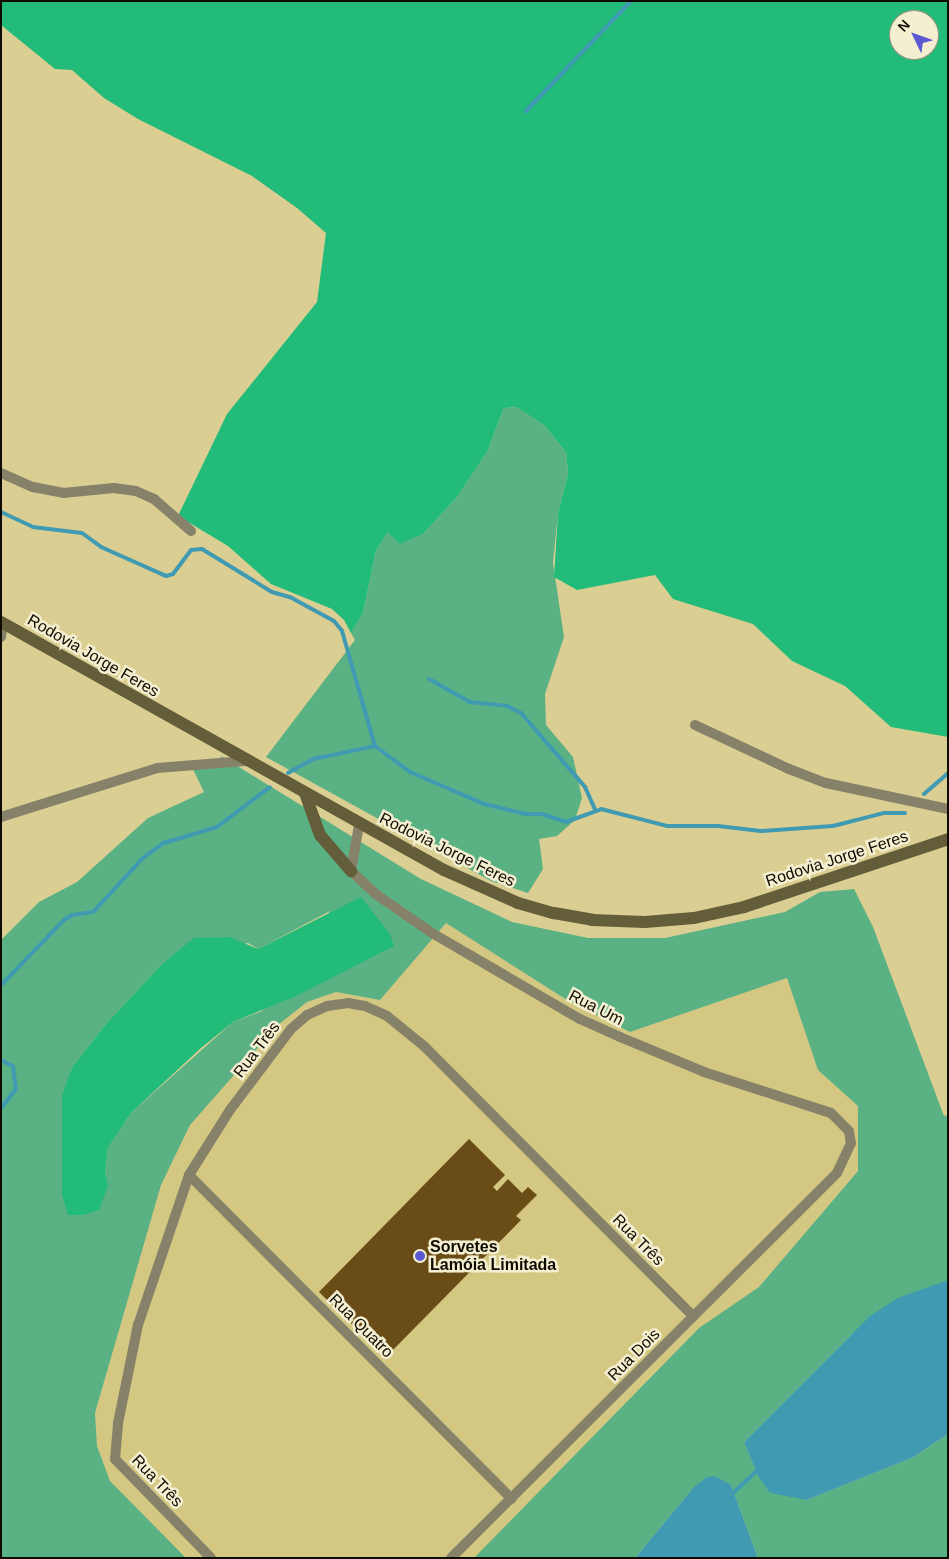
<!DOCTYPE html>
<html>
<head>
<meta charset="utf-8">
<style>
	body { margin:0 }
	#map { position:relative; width:949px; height:1559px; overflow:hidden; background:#dace92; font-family:Helvetica,sans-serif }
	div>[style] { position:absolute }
	.built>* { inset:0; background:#d4c782 }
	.green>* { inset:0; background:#5ab284 }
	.forest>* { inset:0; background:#23bb7a }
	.water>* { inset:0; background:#3f9ab2 }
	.stream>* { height:4px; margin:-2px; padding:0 2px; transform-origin:2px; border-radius:2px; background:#3f9ab2 }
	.building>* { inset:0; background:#694c16 }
	.minor>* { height:10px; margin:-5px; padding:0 5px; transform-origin:5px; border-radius:5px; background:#868169 }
	.secondary>* { height:12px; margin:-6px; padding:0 6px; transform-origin:6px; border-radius:6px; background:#645d39 }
	.dots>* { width:14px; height:14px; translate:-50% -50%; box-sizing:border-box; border:2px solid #f4efd1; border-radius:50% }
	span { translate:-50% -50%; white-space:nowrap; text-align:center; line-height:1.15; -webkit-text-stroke:5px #f4efd1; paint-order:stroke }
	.street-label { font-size:16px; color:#100b00 }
	.poi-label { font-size:16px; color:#100b00; font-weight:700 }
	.left { translate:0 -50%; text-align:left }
	.frame { position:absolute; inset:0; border:2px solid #100b00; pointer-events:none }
	.north { position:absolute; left:889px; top:10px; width:50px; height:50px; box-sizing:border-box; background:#f4efd1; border:1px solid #99947d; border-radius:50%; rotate:312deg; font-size:14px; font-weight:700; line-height:20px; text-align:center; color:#100b00 }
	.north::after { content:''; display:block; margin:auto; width:18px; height:22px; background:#5a59d1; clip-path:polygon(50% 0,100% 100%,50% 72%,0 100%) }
</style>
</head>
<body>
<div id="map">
	<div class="built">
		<i style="clip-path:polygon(446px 923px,567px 1000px,630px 1032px,787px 978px,818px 1070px,858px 1106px,858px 1171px,759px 1287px,699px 1328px,474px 1558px,186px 1558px,110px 1481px,97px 1447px,95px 1413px,161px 1185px,190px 1125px,278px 1025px,307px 1002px,336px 992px,380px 1000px)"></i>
	</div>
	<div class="green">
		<i style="clip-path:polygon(516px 407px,544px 425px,566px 452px,568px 474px,558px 513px,553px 563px,564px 637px,545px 694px,546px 725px,573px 757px,582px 798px,575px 820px,557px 836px,539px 839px,543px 869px,528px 893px,491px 881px,266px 757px,355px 640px,351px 633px,363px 613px,376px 551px,388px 532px,424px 533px,457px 497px,487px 452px,504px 408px)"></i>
		<i style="clip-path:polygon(evenodd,221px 756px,421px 879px,512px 922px,588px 938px,665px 938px,785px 912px,820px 892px,854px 889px,873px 927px,944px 1116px,948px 1115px,948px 1280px,851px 1335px,744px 1442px,758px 1476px,807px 1500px,912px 1458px,948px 1434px,948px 1558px,758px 1558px,731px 1485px,693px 1488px,635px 1558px,474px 1558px,699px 1328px,759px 1287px,858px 1171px,858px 1106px,818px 1070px,787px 978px,630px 1032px,567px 1000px,446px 923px,380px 1000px,336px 992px,307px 1002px,278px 1025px,190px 1125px,161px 1185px,95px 1413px,97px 1446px,110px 1481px,186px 1558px,1px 1558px,1px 940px,39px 902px,77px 882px,148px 818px,204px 792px,190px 763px,221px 763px,221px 756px,330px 911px,262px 1011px,233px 1022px,131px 1113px,108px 1148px,105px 1173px,73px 1066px,104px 1026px,162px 964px,248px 943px,258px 949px,330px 911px)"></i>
	</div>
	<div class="forest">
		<i style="clip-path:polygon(evenodd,1px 1px,948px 1px,948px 737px,891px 727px,845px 686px,792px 661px,753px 624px,673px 599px,655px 575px,577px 590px,554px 577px,558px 513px,568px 474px,566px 452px,544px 425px,516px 407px,504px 408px,487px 452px,457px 497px,424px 533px,400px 544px,388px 532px,376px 551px,363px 613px,351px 633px,344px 620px,332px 609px,271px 584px,228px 546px,178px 516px,227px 414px,317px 302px,326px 233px,297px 208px,252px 176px,138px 119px,104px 98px,72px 70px,55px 69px,1px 25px,1px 1px,899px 20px,929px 20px,929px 50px,899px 50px,899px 20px)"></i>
		<i style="clip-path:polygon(361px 897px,390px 934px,394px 946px,296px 996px,233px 1022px,201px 1048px,131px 1113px,108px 1148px,105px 1173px,108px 1185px,99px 1210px,84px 1215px,68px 1215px,62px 1194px,62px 1095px,73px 1066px,104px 1026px,162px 964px,194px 938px,230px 937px,258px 949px)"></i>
	</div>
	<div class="water">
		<i style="clip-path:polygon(948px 1280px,948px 1434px,912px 1458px,807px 1500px,770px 1493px,758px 1476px,744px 1442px,870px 1316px,898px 1298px)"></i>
		<i style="clip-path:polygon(715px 1476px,731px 1485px,758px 1558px,635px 1558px,693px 1488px,707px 1477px)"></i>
	</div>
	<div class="stream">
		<i style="left:526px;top:111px;width:152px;rotate:-46.3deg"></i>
		<i style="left:1px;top:512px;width:35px;rotate:25deg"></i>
		<i style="left:33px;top:527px;width:49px;rotate:7deg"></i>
		<i style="left:82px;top:533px;width:24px;rotate:36deg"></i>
		<i style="left:101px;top:547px;width:71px;rotate:24deg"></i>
		<i style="left:166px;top:576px;width:7px;rotate:-16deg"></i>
		<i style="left:173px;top:574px;width:30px;rotate:-53deg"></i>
		<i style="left:191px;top:550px;width:11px;rotate:-5deg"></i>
		<i style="left:202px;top:549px;width:82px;rotate:31.6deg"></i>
		<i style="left:272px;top:592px;width:19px;rotate:16deg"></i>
		<i style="left:290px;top:597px;width:50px;rotate:28.6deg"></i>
		<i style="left:334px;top:621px;width:13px;rotate:51deg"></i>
		<i style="left:342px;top:631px;width:120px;rotate:74deg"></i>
		<i style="left:375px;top:746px;width:44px;rotate:36.6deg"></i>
		<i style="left:410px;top:772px;width:81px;rotate:23.4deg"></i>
		<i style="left:484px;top:804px;width:43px;rotate:13.4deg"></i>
		<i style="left:526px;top:814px;width:16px"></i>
		<i style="left:542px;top:814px;width:25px;rotate:18deg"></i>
		<i style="left:566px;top:822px;width:37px;rotate:-20deg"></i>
		<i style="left:601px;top:809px;width:68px;rotate:14.4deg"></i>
		<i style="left:667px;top:826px;width:51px"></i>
		<i style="left:718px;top:826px;width:43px;rotate:6.6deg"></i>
		<i style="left:761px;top:831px;width:72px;rotate:-4deg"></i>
		<i style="left:833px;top:826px;width:53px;rotate:-14.3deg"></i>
		<i style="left:884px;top:813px;width:21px"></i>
		<i style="left:429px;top:679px;width:47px;rotate:29.3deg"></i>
		<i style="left:470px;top:702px;width:37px;rotate:6deg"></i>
		<i style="left:507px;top:706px;width:16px;rotate:27deg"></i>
		<i style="left:521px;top:713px;width:98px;rotate:49.1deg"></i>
		<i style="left:585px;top:787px;width:24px;rotate:66deg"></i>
		<i style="left:288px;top:773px;width:29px;rotate:-29deg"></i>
		<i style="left:313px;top:759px;width:63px;rotate:-11.8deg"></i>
		<i style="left:924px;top:794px;width:32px;rotate:-41deg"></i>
		<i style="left:1px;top:985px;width:91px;rotate:-45.9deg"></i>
		<i style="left:64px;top:920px;width:9px;rotate:-32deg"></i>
		<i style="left:72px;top:915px;width:21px;rotate:-8deg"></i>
		<i style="left:93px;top:912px;width:74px;rotate:-47.2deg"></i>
		<i style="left:143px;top:858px;width:26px;rotate:-36deg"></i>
		<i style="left:164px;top:843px;width:55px;rotate:-16.8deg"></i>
		<i style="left:217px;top:827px;width:66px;rotate:-37deg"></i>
		<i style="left:1px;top:1060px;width:13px;rotate:27deg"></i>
		<i style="left:13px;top:1066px;width:23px;rotate:83deg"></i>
		<i style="left:16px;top:1089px;width:24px;rotate:128deg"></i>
		<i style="left:731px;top:1495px;width:38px;rotate:-43deg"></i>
	</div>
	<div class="building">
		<i style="clip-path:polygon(469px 1139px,505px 1175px,493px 1187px,497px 1191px,508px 1179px,522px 1193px,528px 1187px,537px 1195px,516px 1216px,521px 1220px,386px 1357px,319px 1292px)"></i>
	</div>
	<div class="minor">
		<i style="left:1px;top:473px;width:35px;rotate:24deg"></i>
		<i style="left:33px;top:487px;width:31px;rotate:11deg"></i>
		<i style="left:63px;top:493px;width:51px;rotate:-5.6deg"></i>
		<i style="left:114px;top:488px;width:22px;rotate:8deg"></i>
		<i style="left:136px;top:491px;width:20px;rotate:24deg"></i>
		<i style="left:154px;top:499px;width:49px;rotate:40.9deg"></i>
		<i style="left:1px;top:637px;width:14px;rotate:-82deg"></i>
		<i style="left:695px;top:725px;width:104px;rotate:25.1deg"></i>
		<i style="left:789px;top:769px;width:40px;rotate:21deg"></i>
		<i style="left:826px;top:783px;width:125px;rotate:12deg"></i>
		<i style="left:1px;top:817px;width:164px;rotate:-17.4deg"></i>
		<i style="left:157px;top:768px;width:89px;rotate:-4.5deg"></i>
		<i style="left:359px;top:825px;width:47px;rotate:99.9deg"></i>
		<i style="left:351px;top:871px;width:35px;rotate:43deg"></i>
		<i style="left:377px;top:895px;width:67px;rotate:34.6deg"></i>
		<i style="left:432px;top:933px;width:171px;rotate:30.2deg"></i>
		<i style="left:580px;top:1019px;width:44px;rotate:24.2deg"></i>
		<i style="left:620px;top:1037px;width:91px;rotate:22.6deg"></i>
		<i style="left:704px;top:1072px;width:133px;rotate:17.9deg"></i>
		<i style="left:831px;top:1113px;width:25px;rotate:45deg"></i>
		<i style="left:849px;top:1131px;width:12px;rotate:81deg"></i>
		<i style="left:851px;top:1143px;width:33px;rotate:115deg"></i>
		<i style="left:837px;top:1173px;width:545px;rotate:135.07deg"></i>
		<i style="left:189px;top:1175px;width:457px;rotate:45.1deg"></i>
		<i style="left:211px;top:1558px;width:138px;rotate:-134.1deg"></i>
		<i style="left:115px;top:1459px;width:36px;rotate:-85deg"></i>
		<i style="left:118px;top:1423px;width:100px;rotate:-78.5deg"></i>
		<i style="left:138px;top:1325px;width:158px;rotate:-71.2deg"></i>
		<i style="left:189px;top:1175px;width:77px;rotate:-57.8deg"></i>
		<i style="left:230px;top:1110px;width:101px;rotate:-53deg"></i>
		<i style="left:291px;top:1029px;width:21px;rotate:-41deg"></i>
		<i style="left:307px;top:1015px;width:22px;rotate:-24deg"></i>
		<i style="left:327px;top:1006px;width:21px;rotate:-8deg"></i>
		<i style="left:348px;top:1003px;width:17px;rotate:10deg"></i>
		<i style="left:365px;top:1006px;width:24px;rotate:24deg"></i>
		<i style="left:387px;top:1016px;width:49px;rotate:39.2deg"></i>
		<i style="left:425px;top:1047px;width:380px;rotate:45.1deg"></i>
	</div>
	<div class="secondary">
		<i style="left:1px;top:622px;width:508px;rotate:29.24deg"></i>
		<i style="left:444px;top:870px;width:81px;rotate:24deg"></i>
		<i style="left:518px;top:903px;width:37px;rotate:16deg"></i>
		<i style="left:554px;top:913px;width:39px;rotate:10deg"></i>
		<i style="left:592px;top:920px;width:53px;rotate:2.2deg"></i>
		<i style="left:645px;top:922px;width:49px;rotate:-4.7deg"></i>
		<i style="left:694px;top:918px;width:51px;rotate:-12.4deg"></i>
		<i style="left:744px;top:907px;width:215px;rotate:-18.4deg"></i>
		<i style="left:306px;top:796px;width:41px;rotate:70.3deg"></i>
		<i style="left:320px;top:835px;width:48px;rotate:49.3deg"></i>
	</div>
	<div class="dots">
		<i style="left:420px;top:1256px;background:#5a59d1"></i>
	</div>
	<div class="street-label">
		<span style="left:93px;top:656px;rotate:30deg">Rodovia Jorge Feres</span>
		<span style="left:447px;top:850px;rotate:26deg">Rodovia Jorge Feres</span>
		<span style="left:837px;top:859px;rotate:-18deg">Rodovia Jorge Feres</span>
		<span style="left:596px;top:1008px;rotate:27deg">Rua Um</span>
		<span style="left:257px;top:1050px;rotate:-53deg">Rua Três</span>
		<span style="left:638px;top:1240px;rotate:45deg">Rua Três</span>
		<span style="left:361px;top:1326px;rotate:45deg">Rua Quatro</span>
		<span style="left:634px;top:1355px;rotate:-45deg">Rua Dois</span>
		<span style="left:157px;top:1481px;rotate:46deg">Rua Três</span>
	</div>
	<div class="poi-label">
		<span class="left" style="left:430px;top:1256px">Sorvetes<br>Lamóia Limitada</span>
	</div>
	<div class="frame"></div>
	<div class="north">N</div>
</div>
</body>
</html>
